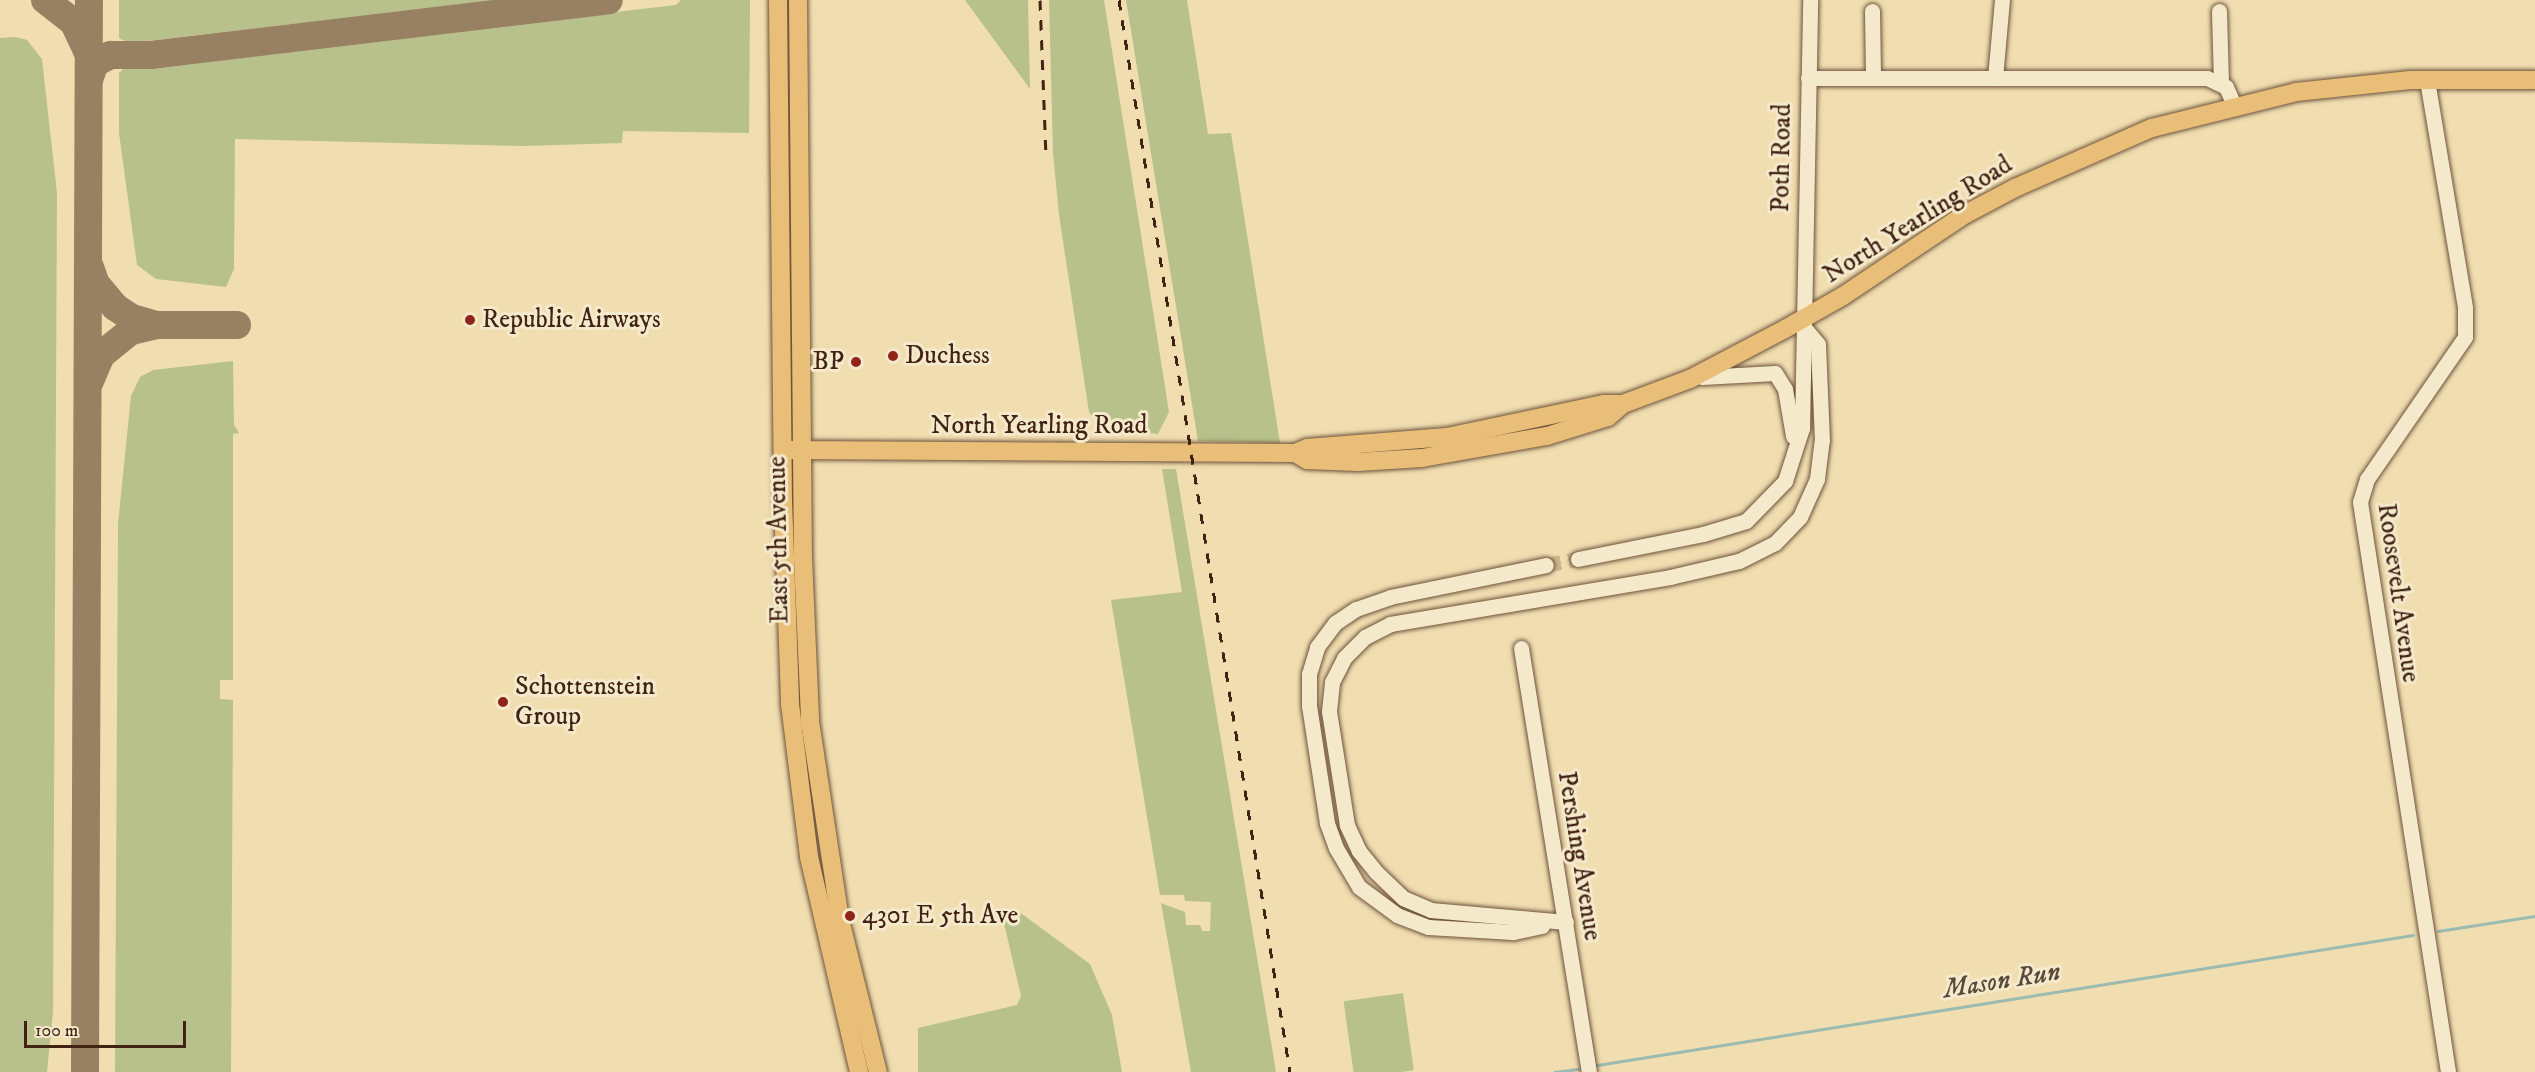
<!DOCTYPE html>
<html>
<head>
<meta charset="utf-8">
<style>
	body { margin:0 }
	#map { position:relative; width:2535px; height:1072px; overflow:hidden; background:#f0ddb0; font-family:"IM FELL DW Pica",serif }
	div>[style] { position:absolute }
	.green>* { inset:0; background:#b8c18c; transform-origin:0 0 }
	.stream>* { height:3px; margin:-1.5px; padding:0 1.5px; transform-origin:1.5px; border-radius:1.5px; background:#9bbbb1 }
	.taxiway>* { height:28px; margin:-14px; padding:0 14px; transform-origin:14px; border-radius:14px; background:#988062 }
	.minor-tunnel>* { height:15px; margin-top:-7.5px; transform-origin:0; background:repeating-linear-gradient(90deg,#cdb891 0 15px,transparent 0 23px) }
	.roads { filter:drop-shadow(0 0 2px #6d523b) drop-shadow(0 0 2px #6d523b) }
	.minor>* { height:15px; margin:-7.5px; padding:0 7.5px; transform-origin:7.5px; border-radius:7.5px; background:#f5e9cc }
	.major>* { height:18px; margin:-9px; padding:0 9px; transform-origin:9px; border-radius:9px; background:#e8be78 }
	.rail>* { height:3px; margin-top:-1.5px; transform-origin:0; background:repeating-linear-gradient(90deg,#412314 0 10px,transparent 0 20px) }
	.dots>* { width:16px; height:16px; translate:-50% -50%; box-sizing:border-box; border:3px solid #f5e9cc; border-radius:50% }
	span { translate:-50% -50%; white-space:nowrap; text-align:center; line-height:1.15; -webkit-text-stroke:6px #f5e9cc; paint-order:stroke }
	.street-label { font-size:26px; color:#412314 }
	.poi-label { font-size:26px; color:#412314 }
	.left { translate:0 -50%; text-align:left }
	.right { translate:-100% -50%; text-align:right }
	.water-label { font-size:27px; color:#58493b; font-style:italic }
	.scale { position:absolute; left:24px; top:1021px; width:162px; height:27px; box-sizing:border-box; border:3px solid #412314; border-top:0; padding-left:8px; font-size:18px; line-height:21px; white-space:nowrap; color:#412314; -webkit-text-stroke:4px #f5e9cc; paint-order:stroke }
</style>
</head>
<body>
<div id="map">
	<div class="green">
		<i style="clip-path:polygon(119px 0,500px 0,129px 43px,119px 38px)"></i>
		<i style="clip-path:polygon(681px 0,750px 0,749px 133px,623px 131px,622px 143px,522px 146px,235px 139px,234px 269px,226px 287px,156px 279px,137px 265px,119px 133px,119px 73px,123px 69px,676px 5px)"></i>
		<i style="clip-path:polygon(965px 0,1028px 0,1030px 89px)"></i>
		<i style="clip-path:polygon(1049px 0,1104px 0,1169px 412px,1158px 434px,1101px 429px,1089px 412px,1059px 215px,1053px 153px)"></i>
		<i style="clip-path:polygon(1126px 0,1187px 0,1208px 134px,1231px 133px,1280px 443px,1198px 441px)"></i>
		<i style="clip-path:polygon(15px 37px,27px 40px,42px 59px,57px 193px,53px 1012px,47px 1072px,0 1072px,0 38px)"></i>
		<i style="clip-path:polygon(233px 361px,234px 425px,239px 433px,233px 434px,233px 680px,220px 680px,220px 699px,233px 700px,231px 1072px,115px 1072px,118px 524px,131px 396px,140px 377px,153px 370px)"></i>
		<i style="clip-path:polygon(1162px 469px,1176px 469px,1276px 1072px,1191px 1072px,1161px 903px,1185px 912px,1186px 925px,1200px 925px,1202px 931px,1210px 931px,1211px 902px,1185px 901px,1184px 895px,1160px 895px,1111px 600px,1182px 592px)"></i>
		<i style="clip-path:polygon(1018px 911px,1090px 964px,1112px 1015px,1122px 1072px,918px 1072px,918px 1028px,1017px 1005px,1021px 996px,1003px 919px)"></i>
		<i style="left:1403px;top:993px;width:78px;height:60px;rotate:82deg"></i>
	</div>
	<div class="stream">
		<i style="left:2438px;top:931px;width:98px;rotate:-8.8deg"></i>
		<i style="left:1597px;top:1065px;width:826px;rotate:-9.05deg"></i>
		<i style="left:1554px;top:1072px;width:24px;rotate:-7deg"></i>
	</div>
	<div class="taxiway">
		<i style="left:45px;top:0;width:37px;rotate:38deg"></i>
		<i style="left:74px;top:23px;width:31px;rotate:65deg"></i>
		<i style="left:89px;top:80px;width:18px;rotate:-71deg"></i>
		<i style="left:95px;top:63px;width:18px;rotate:-27deg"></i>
		<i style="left:111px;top:55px;width:39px"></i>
		<i style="left:150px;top:55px;width:462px;rotate:-6.8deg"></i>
		<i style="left:90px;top:267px;width:18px;rotate:71deg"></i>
		<i style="left:96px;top:284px;width:30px;rotate:50deg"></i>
		<i style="left:115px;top:307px;width:20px;rotate:33deg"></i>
		<i style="left:132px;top:318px;width:25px;rotate:16deg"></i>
		<i style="left:90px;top:381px;width:28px;rotate:-67deg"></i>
		<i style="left:101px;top:355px;width:38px;rotate:-39deg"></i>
		<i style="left:131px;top:331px;width:26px;rotate:-13deg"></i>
		<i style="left:156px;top:325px;width:81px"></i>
		<i style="left:85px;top:1072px;width:1072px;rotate:-89.79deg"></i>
	</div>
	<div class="minor-tunnel">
		<i style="left:1546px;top:565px;width:33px;rotate:-11deg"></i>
	</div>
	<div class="roads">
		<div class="minor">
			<i style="left:1872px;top:11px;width:67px;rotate:89.1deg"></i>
			<i style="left:2219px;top:11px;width:71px;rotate:88.4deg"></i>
			<i style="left:1808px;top:78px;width:399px"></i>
			<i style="left:2207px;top:78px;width:21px;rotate:25deg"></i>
			<i style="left:2226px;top:87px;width:20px;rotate:66deg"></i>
			<i style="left:1995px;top:78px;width:78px;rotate:-84.9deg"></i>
			<i style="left:2427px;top:80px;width:231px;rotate:80.5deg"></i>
			<i style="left:2465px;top:308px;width:29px;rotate:90deg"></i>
			<i style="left:2465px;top:337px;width:173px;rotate:124.6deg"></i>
			<i style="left:2367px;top:479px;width:24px;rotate:107deg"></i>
			<i style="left:2360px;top:502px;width:577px;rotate:81.22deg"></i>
			<i style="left:1702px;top:377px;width:73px;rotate:-3.1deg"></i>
			<i style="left:1775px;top:373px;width:19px;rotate:58deg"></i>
			<i style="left:1785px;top:389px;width:48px;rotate:80.3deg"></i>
			<i style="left:1578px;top:559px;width:127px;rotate:-11.3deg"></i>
			<i style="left:1703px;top:534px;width:45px;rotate:-16.8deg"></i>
			<i style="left:1746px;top:521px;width:56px;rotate:-45.7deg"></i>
			<i style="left:1785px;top:481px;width:56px;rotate:-72.2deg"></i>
			<i style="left:1802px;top:428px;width:428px;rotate:-88.9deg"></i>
			<i style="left:1521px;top:648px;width:429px;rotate:80.9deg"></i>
			<i style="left:1566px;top:922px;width:136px;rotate:-174.9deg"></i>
			<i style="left:1431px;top:910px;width:30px;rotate:-157deg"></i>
			<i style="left:1403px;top:898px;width:37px;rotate:-136deg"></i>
			<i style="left:1376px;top:872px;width:27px;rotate:-129deg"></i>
			<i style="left:1359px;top:851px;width:29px;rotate:-115deg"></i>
			<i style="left:1347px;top:825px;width:115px;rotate:-99deg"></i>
			<i style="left:1329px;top:711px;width:29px;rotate:-84deg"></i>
			<i style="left:1332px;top:682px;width:27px;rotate:-63deg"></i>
			<i style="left:1344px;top:658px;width:30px;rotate:-45deg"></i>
			<i style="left:1365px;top:637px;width:28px;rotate:-27deg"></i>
			<i style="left:1390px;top:624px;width:284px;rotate:-9.5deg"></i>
			<i style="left:1670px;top:577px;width:71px;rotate:-13.1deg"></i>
			<i style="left:1739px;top:561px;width:40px;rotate:-26.6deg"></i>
			<i style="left:1775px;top:543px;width:36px;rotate:-46deg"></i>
			<i style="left:1800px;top:517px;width:42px;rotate:-65.9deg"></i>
			<i style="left:1817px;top:479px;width:38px;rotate:-83deg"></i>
			<i style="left:1822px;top:441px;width:97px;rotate:-92.4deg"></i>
			<i style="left:1818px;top:344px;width:17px;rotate:-130deg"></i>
			<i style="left:1542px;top:926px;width:30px;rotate:168deg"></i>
			<i style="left:1513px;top:932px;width:85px;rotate:-176.6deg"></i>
			<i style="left:1428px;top:927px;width:33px;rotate:-159deg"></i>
			<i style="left:1397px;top:915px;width:47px;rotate:-143.6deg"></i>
			<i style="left:1359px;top:887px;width:45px;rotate:-120.5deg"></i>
			<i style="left:1336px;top:848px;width:27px;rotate:-110deg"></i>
			<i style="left:1327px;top:823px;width:118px;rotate:-98.7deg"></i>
			<i style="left:1309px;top:706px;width:32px;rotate:-90deg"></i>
			<i style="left:1309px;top:674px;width:28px;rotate:-73deg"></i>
			<i style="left:1317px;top:647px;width:30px;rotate:-53deg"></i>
			<i style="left:1335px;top:623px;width:25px;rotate:-34deg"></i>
			<i style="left:1356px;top:609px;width:36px;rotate:-19deg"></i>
			<i style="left:1390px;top:597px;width:159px;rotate:-11.6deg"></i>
		</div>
		<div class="major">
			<i style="left:778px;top:0;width:500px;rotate:89.43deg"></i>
			<i style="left:783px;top:500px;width:204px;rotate:88deg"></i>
			<i style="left:790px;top:704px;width:154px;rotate:82.9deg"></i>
			<i style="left:809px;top:857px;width:221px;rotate:76.9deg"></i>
			<i style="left:798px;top:0;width:558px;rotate:89.49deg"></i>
			<i style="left:803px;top:558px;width:163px;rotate:87.5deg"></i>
			<i style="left:810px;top:721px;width:201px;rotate:81.4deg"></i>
			<i style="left:840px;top:920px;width:157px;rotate:76deg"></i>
			<i style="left:790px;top:450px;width:505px;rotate:0.34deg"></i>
			<i style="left:1295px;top:453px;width:13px;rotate:-23deg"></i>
			<i style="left:1307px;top:448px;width:140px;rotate:-4.5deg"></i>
			<i style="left:1447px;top:437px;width:160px;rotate:-11.9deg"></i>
			<i style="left:1604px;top:404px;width:19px"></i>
			<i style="left:1295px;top:453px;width:14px;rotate:30deg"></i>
			<i style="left:1307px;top:460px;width:51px;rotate:2.2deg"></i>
			<i style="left:1358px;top:462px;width:64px;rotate:-3.6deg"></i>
			<i style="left:1422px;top:458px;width:127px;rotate:-10deg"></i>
			<i style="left:1547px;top:436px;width:64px;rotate:-17.3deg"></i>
			<i style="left:1608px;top:417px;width:20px;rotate:-41deg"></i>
			<i style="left:1623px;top:404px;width:72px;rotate:-20.5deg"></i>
			<i style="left:1690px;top:379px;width:107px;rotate:-27.8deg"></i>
			<i style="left:1785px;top:329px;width:67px;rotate:-29.6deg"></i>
			<i style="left:1843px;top:296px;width:146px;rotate:-33.8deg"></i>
			<i style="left:1964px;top:215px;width:58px;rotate:-27.9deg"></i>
			<i style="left:2015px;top:188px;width:150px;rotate:-23.7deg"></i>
			<i style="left:2152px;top:128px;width:148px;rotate:-14deg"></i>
			<i style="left:2296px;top:92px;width:115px;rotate:-6deg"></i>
			<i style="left:2410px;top:80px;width:125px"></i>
		</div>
	</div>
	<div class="rail">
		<i style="left:1040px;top:0;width:155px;rotate:87.8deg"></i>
		<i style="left:1119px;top:0;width:1086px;rotate:80.94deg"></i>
	</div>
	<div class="dots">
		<i style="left:470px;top:320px;background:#8f2418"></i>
		<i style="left:893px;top:356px;background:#8f2418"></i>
		<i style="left:856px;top:362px;background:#8f2418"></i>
		<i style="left:503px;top:702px;background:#8f2418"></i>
		<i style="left:850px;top:916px;background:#8f2418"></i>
	</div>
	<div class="street-label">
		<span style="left:1782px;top:158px;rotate:-89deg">Poth Road</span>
		<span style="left:1918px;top:220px;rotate:-32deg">North Yearling Road</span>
		<span style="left:1039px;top:426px">North Yearling Road</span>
		<span style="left:779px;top:540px;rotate:-91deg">East 5th Avenue</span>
		<span style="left:2398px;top:593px;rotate:82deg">Roosevelt Avenue</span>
		<span style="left:1579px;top:856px;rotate:81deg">Pershing Avenue</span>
	</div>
	<div class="poi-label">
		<span class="left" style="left:482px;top:320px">Republic Airways</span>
		<span class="left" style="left:905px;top:356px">Duchess</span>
		<span class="right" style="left:844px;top:362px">BP</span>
		<span class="left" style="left:515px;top:702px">Schottenstein<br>Group</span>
		<span class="left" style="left:862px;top:916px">4301 E 5th Ave</span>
	</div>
	<div class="water-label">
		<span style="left:2002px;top:981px;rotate:-9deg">Mason Run</span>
	</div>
	<div class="scale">100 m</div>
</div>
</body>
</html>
